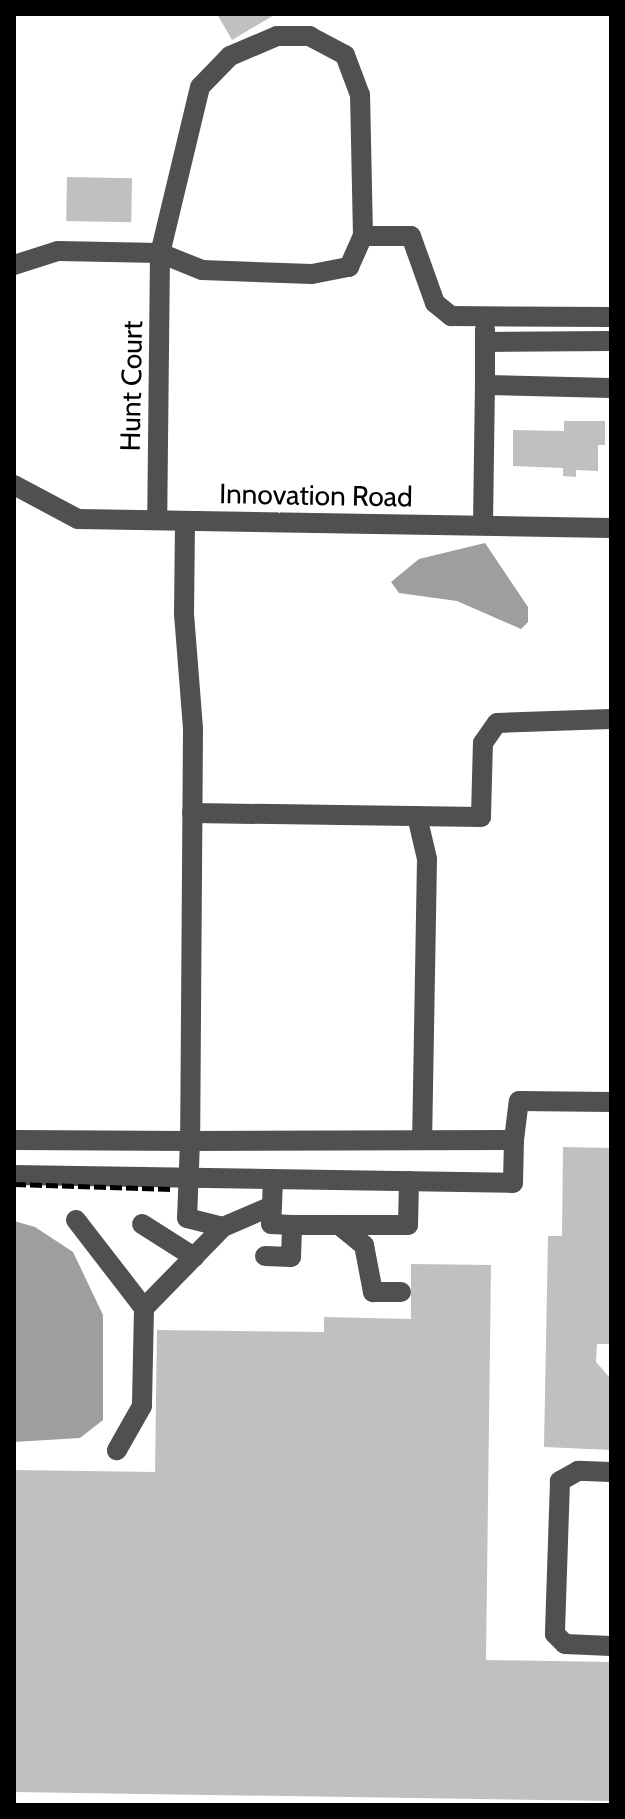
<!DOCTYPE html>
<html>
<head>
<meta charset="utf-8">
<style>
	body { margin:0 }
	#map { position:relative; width:625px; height:1819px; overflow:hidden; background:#fff; font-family:Cabin,sans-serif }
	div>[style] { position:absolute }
	.water>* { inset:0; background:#9e9e9e }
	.building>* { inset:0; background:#c0c0c0; transform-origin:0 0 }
	.minor>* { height:20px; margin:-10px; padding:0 10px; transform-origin:10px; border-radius:10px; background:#505050 }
	.rail>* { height:5px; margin-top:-2.5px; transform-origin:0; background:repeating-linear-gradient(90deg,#000 0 12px,transparent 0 16px) }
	span { translate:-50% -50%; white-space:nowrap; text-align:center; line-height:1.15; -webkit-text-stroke:8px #fff; paint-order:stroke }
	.street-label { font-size:28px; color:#000 }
	.frame { position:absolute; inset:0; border:16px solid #000; pointer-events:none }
</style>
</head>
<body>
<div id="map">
	<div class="water">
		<i style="clip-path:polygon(485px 543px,528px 607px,528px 622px,521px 629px,457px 601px,399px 593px,391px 582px,419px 559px)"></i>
		<i style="clip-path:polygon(14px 1221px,35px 1227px,73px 1252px,103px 1315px,103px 1420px,80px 1438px,14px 1442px)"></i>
	</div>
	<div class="building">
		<i style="clip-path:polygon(217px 14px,276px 14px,232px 40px)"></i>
		<i style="left:67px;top:177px;width:65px;height:44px;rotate:1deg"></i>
		<i style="clip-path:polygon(564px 421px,605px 421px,605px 445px,598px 445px,598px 471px,576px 470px,576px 477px,563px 476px,563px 468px,513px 466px,513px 430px,564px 431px)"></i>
		<i style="clip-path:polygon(563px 1147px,611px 1148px,611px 1344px,597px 1344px,596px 1362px,611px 1379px,611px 1450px,544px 1447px,548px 1236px,562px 1236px)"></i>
		<i style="clip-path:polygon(411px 1264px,491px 1265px,486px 1660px,611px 1662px,611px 1801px,14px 1792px,14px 1470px,155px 1472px,157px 1330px,324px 1332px,324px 1317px,411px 1319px)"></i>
	</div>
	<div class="minor">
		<i style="left:363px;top:236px;width:48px"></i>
		<i style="left:411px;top:236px;width:71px;rotate:70.3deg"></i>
		<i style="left:435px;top:303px;width:21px;rotate:39deg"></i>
		<i style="left:451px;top:316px;width:160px;rotate:0.4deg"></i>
		<i style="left:14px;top:265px;width:46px;rotate:-17.7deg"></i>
		<i style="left:58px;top:251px;width:102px;rotate:1.1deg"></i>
		<i style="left:160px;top:253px;width:45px;rotate:22deg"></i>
		<i style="left:202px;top:270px;width:110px;rotate:2.1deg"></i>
		<i style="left:312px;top:274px;width:38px;rotate:-11deg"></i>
		<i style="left:349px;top:267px;width:34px;rotate:-66deg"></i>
		<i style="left:363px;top:236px;width:141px;rotate:-91.2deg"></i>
		<i style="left:360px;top:95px;width:43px;rotate:-110.6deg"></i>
		<i style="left:345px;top:55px;width:40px;rotate:-152deg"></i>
		<i style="left:310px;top:36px;width:33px;rotate:180deg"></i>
		<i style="left:277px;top:36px;width:51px;rotate:156.9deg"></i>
		<i style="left:230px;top:56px;width:43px;rotate:134.1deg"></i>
		<i style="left:200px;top:87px;width:171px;rotate:103.5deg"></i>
		<i style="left:160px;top:253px;width:267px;rotate:90.6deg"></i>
		<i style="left:485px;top:342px;width:126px;rotate:-0.5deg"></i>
		<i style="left:485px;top:385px;width:56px;rotate:-90deg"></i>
		<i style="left:14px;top:485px;width:72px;rotate:28deg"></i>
		<i style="left:78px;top:519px;width:533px;rotate:0.97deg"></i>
		<i style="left:185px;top:521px;width:93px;rotate:90.6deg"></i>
		<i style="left:184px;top:614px;width:115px;rotate:85.5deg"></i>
		<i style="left:193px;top:729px;width:412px;rotate:90.4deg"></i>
		<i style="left:190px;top:1141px;width:324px;rotate:-0.2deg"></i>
		<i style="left:514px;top:1140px;width:39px;rotate:-83deg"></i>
		<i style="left:519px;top:1101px;width:92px;rotate:0.6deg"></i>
		<i style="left:483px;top:525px;width:140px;rotate:-89.2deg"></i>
		<i style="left:485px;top:385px;width:126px;rotate:1.4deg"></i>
		<i style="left:192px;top:813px;width:289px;rotate:0.8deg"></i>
		<i style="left:481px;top:817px;width:74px;rotate:-88.5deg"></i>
		<i style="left:483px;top:743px;width:24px;rotate:-55deg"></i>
		<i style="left:497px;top:723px;width:114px;rotate:-2deg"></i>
		<i style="left:417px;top:816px;width:44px;rotate:76.9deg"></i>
		<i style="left:427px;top:859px;width:280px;rotate:91deg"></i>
		<i style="left:14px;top:1140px;width:176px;rotate:0.3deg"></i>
		<i style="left:190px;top:1141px;width:77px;rotate:92.2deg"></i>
		<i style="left:187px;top:1218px;width:37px;rotate:14deg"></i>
		<i style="left:223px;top:1227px;width:53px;rotate:-23.2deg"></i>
		<i style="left:272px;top:1206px;width:27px;rotate:-88deg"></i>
		<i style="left:14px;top:1175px;width:499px;rotate:0.9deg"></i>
		<i style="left:513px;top:1183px;width:43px;rotate:-88.7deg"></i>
		<i style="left:76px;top:1220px;width:111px;rotate:52.3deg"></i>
		<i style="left:144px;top:1308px;width:98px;rotate:91.2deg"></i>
		<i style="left:142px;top:1406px;width:51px;rotate:119.6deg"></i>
		<i style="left:142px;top:1224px;width:62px;rotate:32.4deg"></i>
		<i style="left:292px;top:1225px;width:116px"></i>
		<i style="left:408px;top:1225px;width:44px;rotate:-88.7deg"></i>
		<i style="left:339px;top:1225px;width:32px;rotate:39deg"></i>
		<i style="left:364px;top:1245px;width:48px;rotate:79.2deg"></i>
		<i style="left:373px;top:1292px;width:28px"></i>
		<i style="left:265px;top:1256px;width:26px;rotate:2deg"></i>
		<i style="left:291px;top:1257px;width:32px;rotate:-88deg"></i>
		<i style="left:292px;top:1225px;width:21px;rotate:-177deg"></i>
		<i style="left:271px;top:1224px;width:18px;rotate:-87deg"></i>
		<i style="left:144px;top:1308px;width:113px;rotate:-45.7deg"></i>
		<i style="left:611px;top:1472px;width:33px;rotate:-178deg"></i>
		<i style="left:578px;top:1471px;width:21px;rotate:151deg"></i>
		<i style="left:560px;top:1481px;width:153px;rotate:91.9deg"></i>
		<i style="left:555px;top:1634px;width:14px;rotate:45deg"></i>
		<i style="left:565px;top:1644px;width:46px;rotate:2.5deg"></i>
	</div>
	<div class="rail">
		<i style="left:14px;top:1184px;width:158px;rotate:1.8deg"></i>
	</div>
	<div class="street-label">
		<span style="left:131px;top:386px;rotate:-89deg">Hunt Court</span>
		<span style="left:316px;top:495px;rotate:1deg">Innovation Road</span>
	</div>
	<div class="frame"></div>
</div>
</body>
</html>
